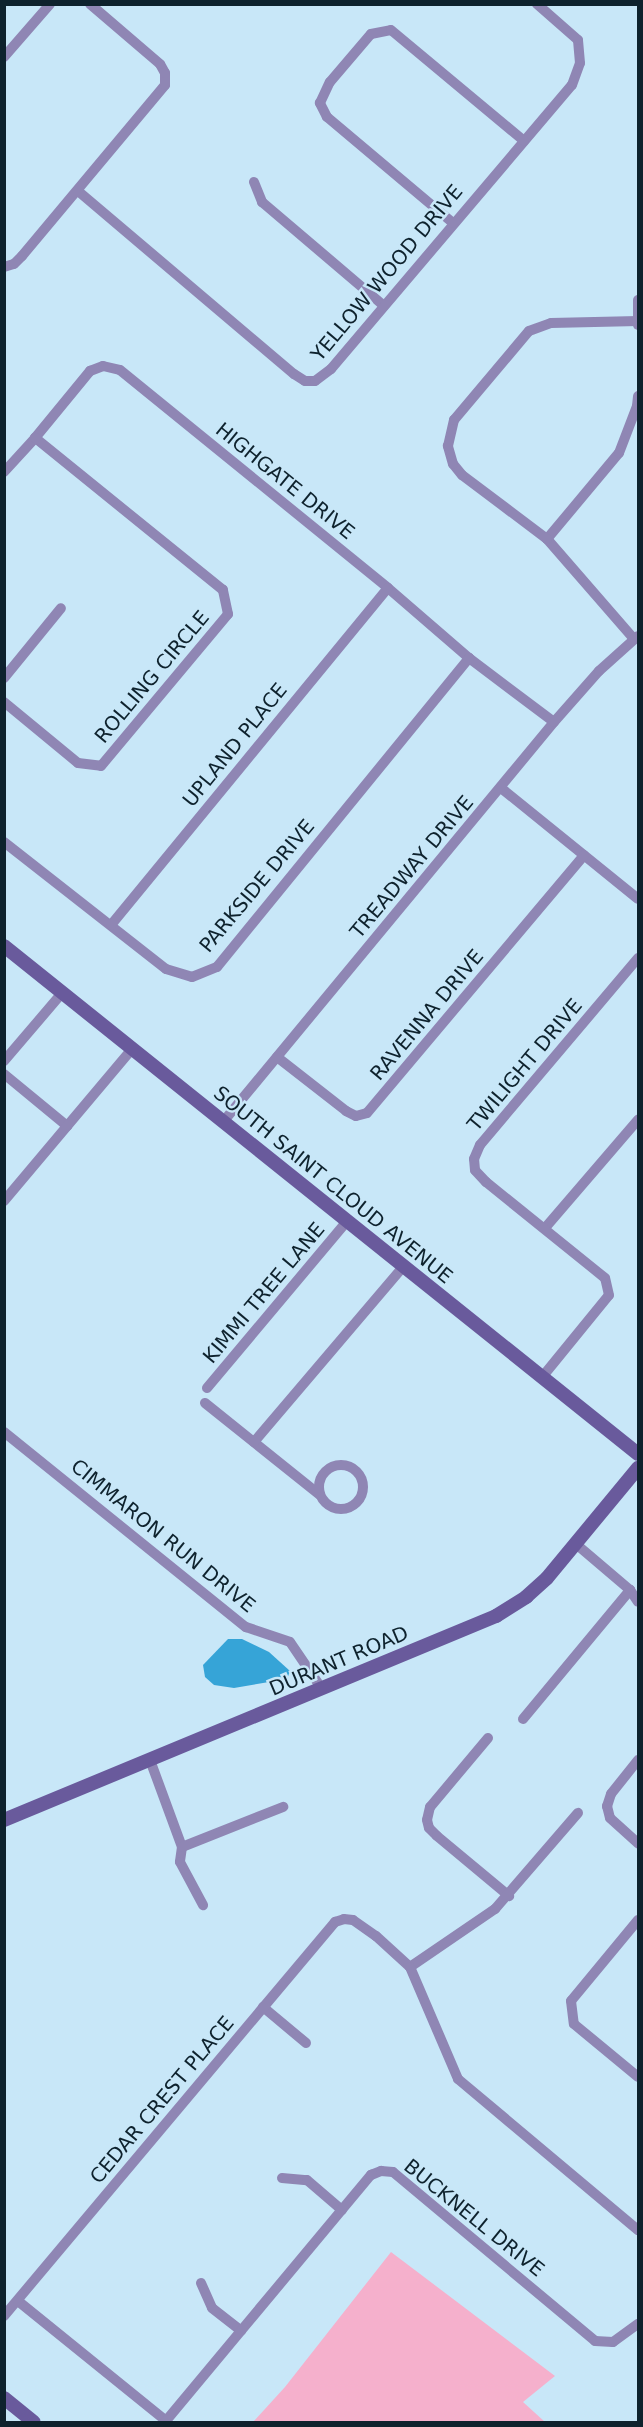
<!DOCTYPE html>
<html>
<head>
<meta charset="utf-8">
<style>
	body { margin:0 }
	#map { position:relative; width:643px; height:2427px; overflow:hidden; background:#c8e7f8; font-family:"DejaVu Sans",sans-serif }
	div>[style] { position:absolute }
	.green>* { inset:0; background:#f5b0cc }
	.water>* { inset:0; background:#36a4d7 }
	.street>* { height:10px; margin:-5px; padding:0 5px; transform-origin:5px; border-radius:5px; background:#8f86b4 }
	.street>.ring { margin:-5px; padding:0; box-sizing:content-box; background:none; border:10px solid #8f86b4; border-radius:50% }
	.secondary>* { height:14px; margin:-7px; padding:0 7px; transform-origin:7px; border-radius:7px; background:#695a9c }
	span { translate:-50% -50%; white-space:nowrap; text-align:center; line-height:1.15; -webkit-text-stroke:5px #c8e7f8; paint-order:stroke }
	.street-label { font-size:20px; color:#0e222d }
	.frame { position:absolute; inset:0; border:6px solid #0e222d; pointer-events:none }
</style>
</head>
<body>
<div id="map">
	<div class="green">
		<i style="clip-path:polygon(391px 2252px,555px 2376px,523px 2402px,545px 2422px,253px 2422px,285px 2387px)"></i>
	</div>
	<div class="water">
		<i style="clip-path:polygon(228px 1639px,242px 1639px,269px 1652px,290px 1671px,287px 1679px,234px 1688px,214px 1685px,205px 1677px,203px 1665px)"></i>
	</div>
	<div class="street">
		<i style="left:4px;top:57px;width:70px;rotate:-49deg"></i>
		<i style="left:254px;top:182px;width:22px;rotate:68deg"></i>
		<i style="left:262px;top:202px;width:160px;rotate:40.4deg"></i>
		<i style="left:78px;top:191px;width:283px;rotate:40.3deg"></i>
		<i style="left:294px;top:374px;width:13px;rotate:32deg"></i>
		<i style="left:305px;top:381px;width:10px"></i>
		<i style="left:315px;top:381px;width:20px;rotate:-37deg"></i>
		<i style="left:331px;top:369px;width:372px;rotate:-49.7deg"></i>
		<i style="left:572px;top:85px;width:23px;rotate:-70deg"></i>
		<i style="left:580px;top:63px;width:23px;rotate:-95deg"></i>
		<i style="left:578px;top:40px;width:55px;rotate:-138.7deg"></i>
		<i style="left:453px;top:223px;width:165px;rotate:-139.9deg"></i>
		<i style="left:327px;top:117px;width:16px;rotate:-117deg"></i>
		<i style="left:320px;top:103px;width:23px;rotate:-65deg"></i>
		<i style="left:330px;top:82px;width:63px;rotate:-49.5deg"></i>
		<i style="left:371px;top:34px;width:20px;rotate:-11deg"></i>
		<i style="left:391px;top:30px;width:173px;rotate:39.8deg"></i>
		<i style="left:4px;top:267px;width:10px;rotate:-17deg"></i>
		<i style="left:14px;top:264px;width:11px;rotate:-45deg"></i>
		<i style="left:22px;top:256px;width:223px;rotate:-50.1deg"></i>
		<i style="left:165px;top:85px;width:12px;rotate:-90deg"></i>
		<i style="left:165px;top:73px;width:10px;rotate:-119deg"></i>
		<i style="left:160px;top:64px;width:92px;rotate:-139.4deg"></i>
		<i style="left:638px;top:300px;width:25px;rotate:90deg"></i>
		<i style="left:4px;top:472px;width:46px;rotate:-47.6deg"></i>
		<i style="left:35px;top:438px;width:87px;rotate:-50.6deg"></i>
		<i style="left:90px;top:371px;width:14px;rotate:-21deg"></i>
		<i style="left:103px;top:366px;width:17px;rotate:13deg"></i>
		<i style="left:120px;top:370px;width:345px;rotate:39.1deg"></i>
		<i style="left:388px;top:588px;width:107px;rotate:40.8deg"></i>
		<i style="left:469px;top:658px;width:106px;rotate:37deg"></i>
		<i style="left:547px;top:539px;width:112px;rotate:-50.1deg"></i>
		<i style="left:619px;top:453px;width:50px;rotate:-69deg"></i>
		<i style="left:637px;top:406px;width:10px;rotate:-84deg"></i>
		<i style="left:634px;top:639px;width:133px;rotate:-131deg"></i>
		<i style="left:547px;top:539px;width:106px;rotate:-143deg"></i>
		<i style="left:462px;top:475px;width:14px;rotate:-129deg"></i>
		<i style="left:453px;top:464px;width:19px;rotate:-106deg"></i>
		<i style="left:448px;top:446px;width:27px;rotate:-77deg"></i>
		<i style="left:454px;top:420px;width:116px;rotate:-49.9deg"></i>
		<i style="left:529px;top:331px;width:23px;rotate:-20deg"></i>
		<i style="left:551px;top:323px;width:87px;rotate:-1.3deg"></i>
		<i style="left:4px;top:678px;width:90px;rotate:-50.8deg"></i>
		<i style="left:4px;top:702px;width:96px;rotate:39.5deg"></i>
		<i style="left:78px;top:763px;width:23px;rotate:7deg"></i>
		<i style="left:101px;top:766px;width:198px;rotate:-50.1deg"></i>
		<i style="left:228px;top:614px;width:25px;rotate:-102deg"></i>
		<i style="left:223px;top:590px;width:242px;rotate:-141deg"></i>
		<i style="left:501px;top:788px;width:176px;rotate:39deg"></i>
		<i style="left:4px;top:842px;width:206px;rotate:38.1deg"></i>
		<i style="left:166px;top:969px;width:27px;rotate:17deg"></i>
		<i style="left:192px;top:977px;width:27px;rotate:-22deg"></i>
		<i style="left:217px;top:967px;width:399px;rotate:-50.8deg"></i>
		<i style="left:111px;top:925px;width:436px;rotate:-50.6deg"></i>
		<i style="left:277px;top:1057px;width:88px;rotate:38deg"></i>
		<i style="left:346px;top:1111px;width:11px;rotate:27deg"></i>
		<i style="left:356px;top:1116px;width:11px;rotate:-15deg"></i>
		<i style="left:367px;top:1113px;width:337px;rotate:-49.9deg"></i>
		<i style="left:4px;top:1061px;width:89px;rotate:-49.5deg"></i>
		<i style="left:4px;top:1074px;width:82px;rotate:39.5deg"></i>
		<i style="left:223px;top:1122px;width:519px;rotate:-50.39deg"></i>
		<i style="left:554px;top:722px;width:68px;rotate:-48.6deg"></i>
		<i style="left:599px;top:671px;width:52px;rotate:-41.9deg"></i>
		<i style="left:4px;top:1201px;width:199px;rotate:-49.9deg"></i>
		<i style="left:545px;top:1228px;width:143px;rotate:-49.3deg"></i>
		<i style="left:543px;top:1376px;width:104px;rotate:-50.8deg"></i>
		<i style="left:609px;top:1295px;width:17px;rotate:-103deg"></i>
		<i style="left:605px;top:1278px;width:153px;rotate:-141.1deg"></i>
		<i style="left:486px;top:1182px;width:16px;rotate:-133deg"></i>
		<i style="left:475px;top:1170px;width:11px;rotate:-95deg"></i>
		<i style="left:474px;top:1159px;width:15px;rotate:-67deg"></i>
		<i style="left:480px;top:1145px;width:245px;rotate:-49.8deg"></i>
		<i style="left:207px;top:1388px;width:218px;rotate:-50deg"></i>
		<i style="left:205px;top:1403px;width:147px;rotate:38.7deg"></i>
		<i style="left:4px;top:1432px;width:311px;rotate:38.9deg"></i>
		<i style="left:246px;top:1627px;width:46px;rotate:18.8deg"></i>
		<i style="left:290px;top:1642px;width:57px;rotate:55.8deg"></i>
		<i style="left:254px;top:1442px;width:230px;rotate:-49.6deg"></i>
		<i class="ring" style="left:319px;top:1465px;width:34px;height:34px"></i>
		<i style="left:576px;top:1544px;width:71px;rotate:40.4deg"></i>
		<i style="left:630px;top:1590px;width:14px;rotate:56deg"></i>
		<i style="left:523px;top:1719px;width:168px;rotate:-50.3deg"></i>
		<i style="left:488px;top:1738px;width:90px;rotate:130deg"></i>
		<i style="left:430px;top:1807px;width:13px;rotate:103deg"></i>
		<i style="left:427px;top:1820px;width:8px;rotate:76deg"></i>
		<i style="left:429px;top:1828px;width:11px;rotate:45deg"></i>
		<i style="left:437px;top:1836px;width:94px;rotate:39.8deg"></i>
		<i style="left:150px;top:1760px;width:93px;rotate:69.8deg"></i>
		<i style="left:182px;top:1847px;width:15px;rotate:98deg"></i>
		<i style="left:180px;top:1862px;width:49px;rotate:61.9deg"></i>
		<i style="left:638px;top:1760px;width:43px;rotate:128.5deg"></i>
		<i style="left:611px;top:1794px;width:13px;rotate:108deg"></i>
		<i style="left:607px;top:1806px;width:12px;rotate:76deg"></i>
		<i style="left:610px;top:1818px;width:38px;rotate:42deg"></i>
		<i style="left:182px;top:1847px;width:109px;rotate:-21.6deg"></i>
		<i style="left:638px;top:1920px;width:105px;rotate:129.6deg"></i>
		<i style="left:571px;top:2001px;width:23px;rotate:83deg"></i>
		<i style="left:574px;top:2024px;width:83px;rotate:39.6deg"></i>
		<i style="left:410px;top:1967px;width:103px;rotate:-34.3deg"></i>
		<i style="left:495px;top:1909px;width:127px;rotate:-49.2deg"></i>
		<i style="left:263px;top:2007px;width:56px;rotate:39.9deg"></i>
		<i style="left:282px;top:2178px;width:25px;rotate:5deg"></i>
		<i style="left:307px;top:2180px;width:46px;rotate:40.6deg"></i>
		<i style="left:201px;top:2283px;width:27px;rotate:66deg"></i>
		<i style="left:212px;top:2308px;width:37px;rotate:38deg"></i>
		<i style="left:18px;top:2301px;width:191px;rotate:39deg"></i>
		<i style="left:4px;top:2316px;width:515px;rotate:-49.97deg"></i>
		<i style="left:335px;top:1922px;width:9px;rotate:-18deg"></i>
		<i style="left:344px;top:1919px;width:9px;rotate:6deg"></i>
		<i style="left:353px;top:1920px;width:28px;rotate:35deg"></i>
		<i style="left:376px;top:1936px;width:46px;rotate:42.4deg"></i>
		<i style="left:410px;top:1967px;width:122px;rotate:66.8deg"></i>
		<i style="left:458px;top:2079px;width:235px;rotate:40deg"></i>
		<i style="left:165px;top:2422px;width:322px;rotate:-50.2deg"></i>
		<i style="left:371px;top:2175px;width:11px;rotate:-22deg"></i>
		<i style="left:381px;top:2171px;width:12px;rotate:5deg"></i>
		<i style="left:393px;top:2172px;width:263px;rotate:39.9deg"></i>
		<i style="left:595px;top:2341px;width:18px;rotate:3deg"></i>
		<i style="left:613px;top:2342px;width:31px;rotate:-36deg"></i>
	</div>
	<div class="secondary">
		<i style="left:4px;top:946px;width:812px;rotate:38.7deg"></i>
		<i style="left:4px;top:1820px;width:533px;rotate:-22.52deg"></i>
		<i style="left:496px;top:1616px;width:36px;rotate:-32deg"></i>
		<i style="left:526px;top:1597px;width:28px;rotate:-42deg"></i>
		<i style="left:547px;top:1578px;width:143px;rotate:-50.4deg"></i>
		<i style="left:4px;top:2398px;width:38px;rotate:39deg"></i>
	</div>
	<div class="street-label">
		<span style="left:387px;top:273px;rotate:-50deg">YELLOW WOOD DRIVE</span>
		<span style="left:285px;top:481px;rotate:39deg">HIGHGATE DRIVE</span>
		<span style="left:152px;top:677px;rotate:-50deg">ROLLING CIRCLE</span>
		<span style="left:235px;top:745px;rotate:-51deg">UPLAND PLACE</span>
		<span style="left:412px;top:867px;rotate:-50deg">TREADWAY DRIVE</span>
		<span style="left:257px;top:886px;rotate:-50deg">PARKSIDE DRIVE</span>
		<span style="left:427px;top:1015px;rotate:-50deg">RAVENNA DRIVE</span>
		<span style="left:525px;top:1065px;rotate:-50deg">TWILIGHT DRIVE</span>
		<span style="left:333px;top:1185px;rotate:39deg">SOUTH SAINT CLOUD AVENUE</span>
		<span style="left:264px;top:1293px;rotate:-50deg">KIMMI TREE LANE</span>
		<span style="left:163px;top:1536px;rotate:39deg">CIMMARON RUN DRIVE</span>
		<span style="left:339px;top:1661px;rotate:-23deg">DURANT ROAD</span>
		<span style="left:162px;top:2100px;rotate:-50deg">CEDAR CREST PLACE</span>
		<span style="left:474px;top:2218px;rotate:39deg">BUCKNELL DRIVE</span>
	</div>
	<div class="frame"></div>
</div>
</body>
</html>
